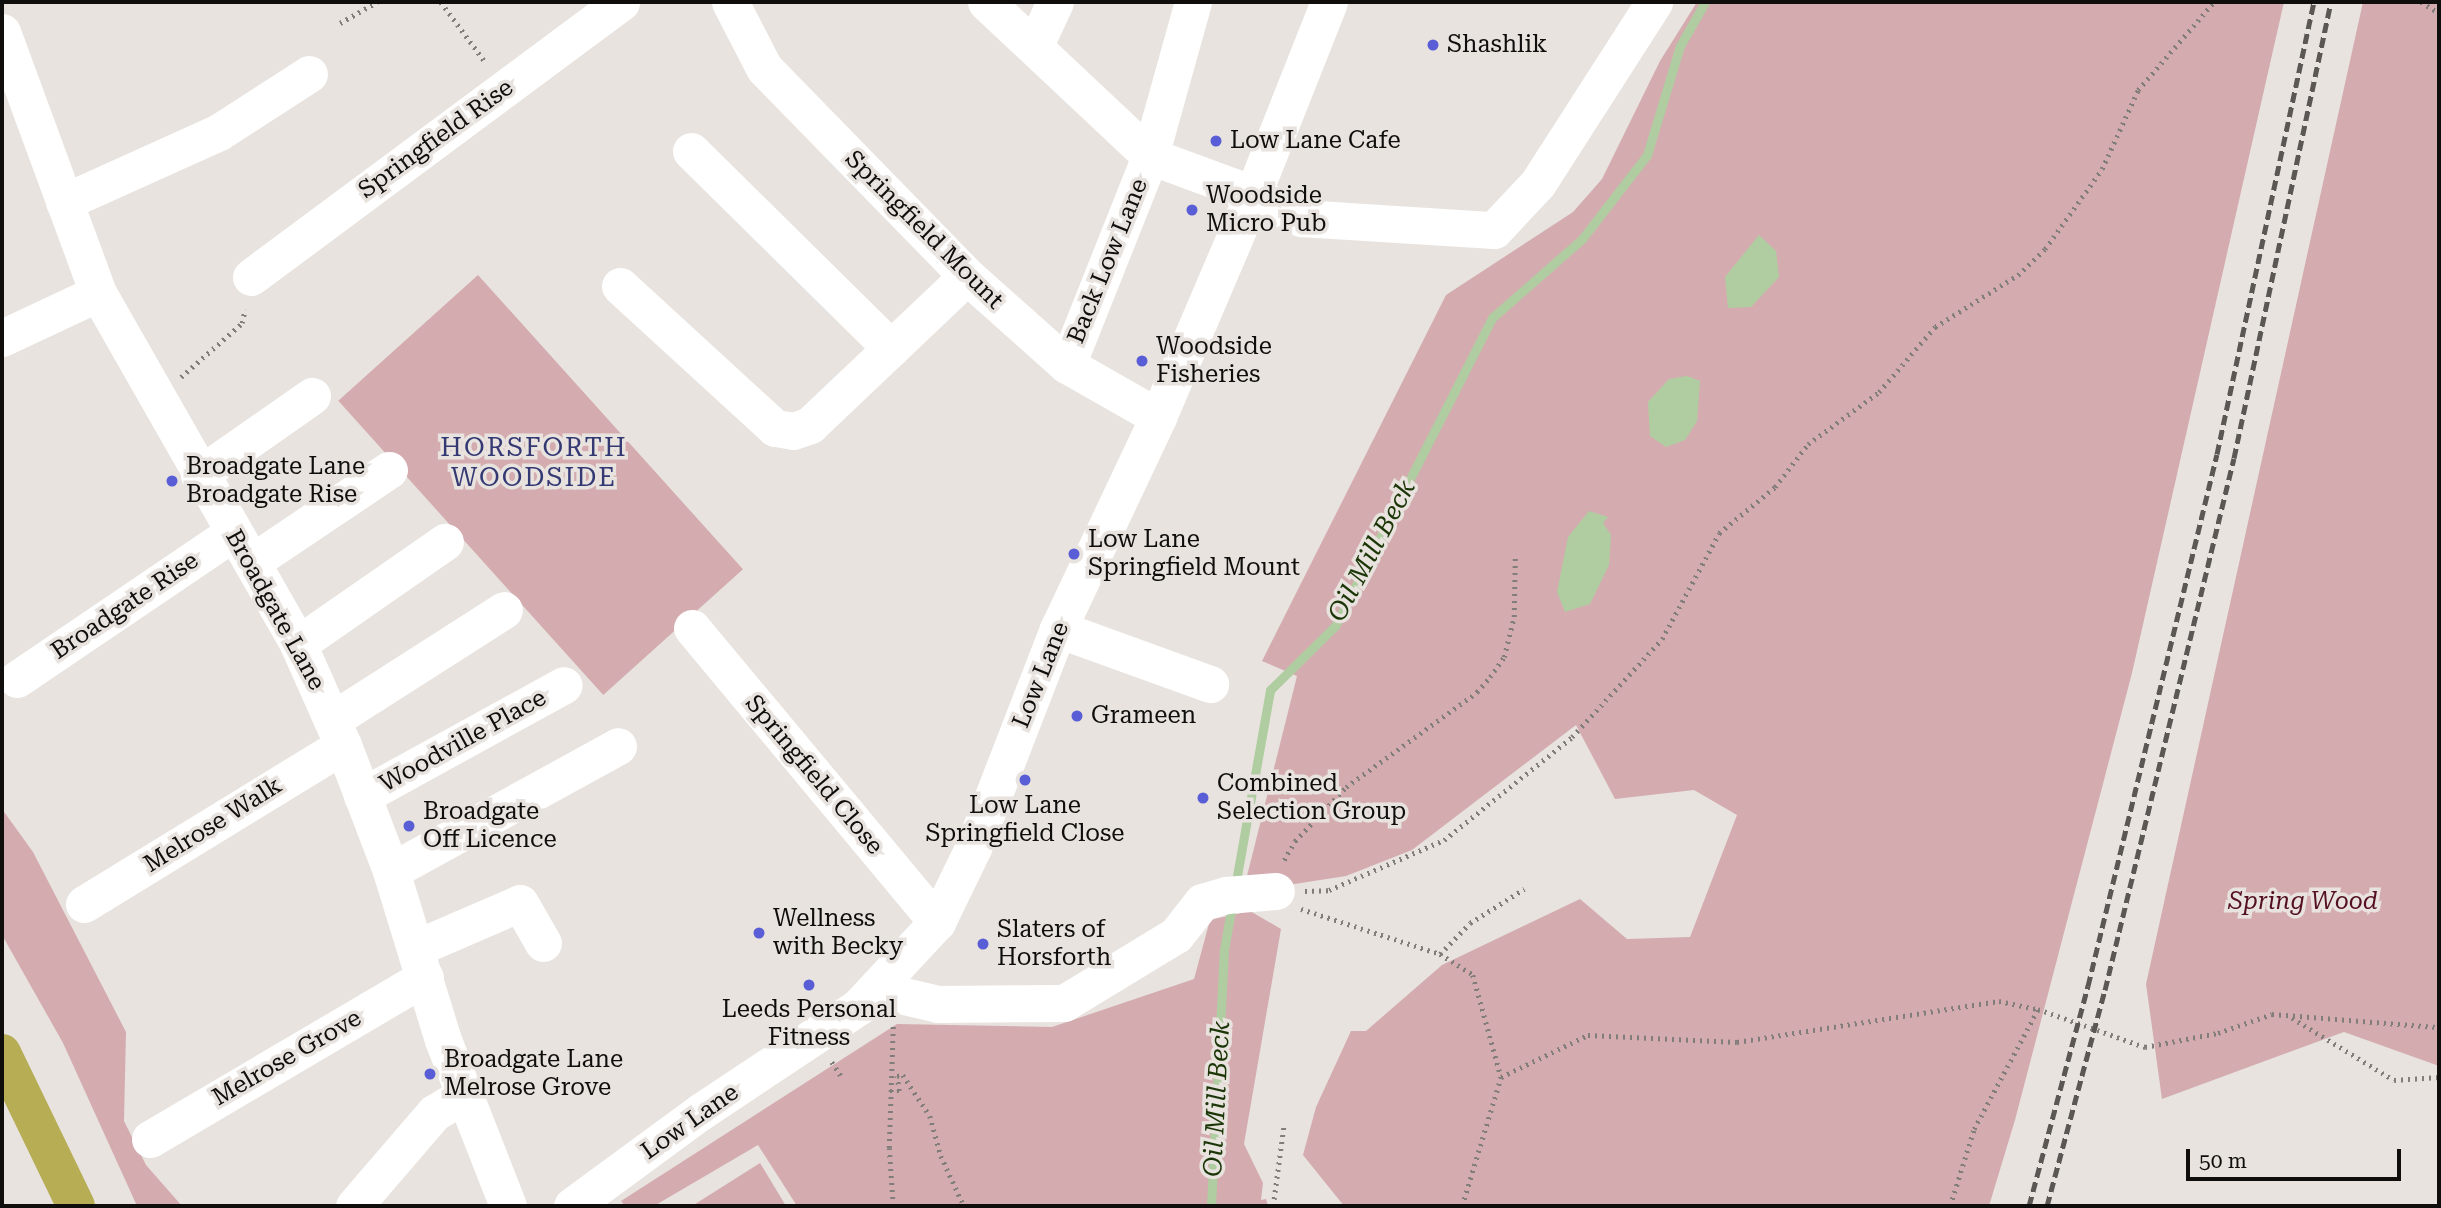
<!DOCTYPE html>
<html>
<head>
<meta charset="utf-8">
<style>
	body { margin:0 }
	#map { position:relative; width:2441px; height:1208px; overflow:hidden; background:#e8e3de; font-family:"Roboto Serif",serif }
	div>[style] { position:absolute }
	.green>* { inset:0; background:#d4acb0; transform-origin:0 0 }
	.water>* { inset:0; background:#afcda0 }
	.stream>* { height:9px; margin:-4.5px; padding:0 4.5px; transform-origin:4.5px; border-radius:4.5px; background:#afcda0 }
	.path>* { height:4.5px; margin-top:-2.25px; transform-origin:0; background:repeating-linear-gradient(90deg,#807d7a 0 2px,transparent 0 7px) }
	.minor>* { height:37px; margin:-18.5px; padding:0 18.5px; transform-origin:18.5px; border-radius:18.5px; background:#fff }
	.highway>* { height:38px; margin:-19px; padding:0 19px; transform-origin:19px; border-radius:19px; background:#b6ad55 }
	.rail>* { height:5px; margin-top:-2.5px; transform-origin:0; background:repeating-linear-gradient(90deg,#5a5754 0 10px,transparent 0 15px) }
	.dots>* { width:19px; height:19px; translate:-50% -50%; box-sizing:border-box; border:4px solid #e8e3de; border-radius:50% }
	span { translate:-50% -50%; white-space:nowrap; text-align:center; line-height:1.15; -webkit-text-stroke:7px #e8e3de; paint-order:stroke }
	.poi-label { font-size:24px; color:#0f0e0c }
	.left { translate:0 -50%; text-align:left }
	.street-label { font-size:24px; color:#0f0e0c }
	.park-label { font-size:24px; color:#541022; font-style:italic }
	.neighbourhood-label { font-size:26px; color:#343873; letter-spacing:2px }
	.water-label { font-size:26px; color:#1a3506; font-style:italic }
	.frame { position:absolute; inset:0; border:4px solid #0f0e0c; pointer-events:none }
	.scale { position:absolute; left:2186px; top:1149px; width:215px; height:32px; box-sizing:border-box; border:4px solid #0f0e0c; border-top:0; padding-left:9px; font-size:21px; line-height:24px; white-space:nowrap; color:#0f0e0c; -webkit-text-stroke:5px #e8e3de; paint-order:stroke }
</style>
</head>
<body>
<div id="map">
	<div class="green">
		<i style="clip-path:polygon(1697px 2px,2284px 2px,2132px 673px,2015px 1120px,1989px 1206px,1344px 1206px,1303px 1155px,1316px 1107px,1351px 1031px,1366px 1031px,1442px 965px,1580px 899px,1627px 939px,1690px 937px,1737px 815px,1694px 790px,1615px 799px,1576px 725px,1412px 850px,1346px 876px,1288px 885px,1245px 884px,1297px 676px,1262px 661px,1446px 295px,1573px 212px,1602px 179px,1660px 61px)"></i>
		<i style="clip-path:polygon(2363px 2px,2439px 2px,2439px 1066px,2344px 1032px,2162px 1099px,2146px 984px)"></i>
		<i style="left:478px;top:275px;width:396px;height:188px;rotate:48deg"></i>
		<i style="clip-path:polygon(2px 809px,33px 852px,126px 1032px,124px 1121px,146px 1165px,182px 1206px,137px 1206px,63px 1043px,2px 935px)"></i>
		<i style="clip-path:polygon(1250px 911px,1281px 929px,1244px 1144px,1263px 1183px,1261px 1200px,1266px 1199px,1268px 1206px,797px 1206px,758px 1145px,654px 1206px,625px 1206px,621px 1201px,897px 1024px,1052px 1027px,1194px 979px,1210px 920px)"></i>
		<i style="clip-path:polygon(760px 1163px,786px 1206px,692px 1206px)"></i>
	</div>
	<div class="water">
		<i style="clip-path:polygon(1759px 235px,1776px 251px,1779px 277px,1751px 307px,1728px 308px,1725px 277px)"></i>
		<i style="clip-path:polygon(1687px 376px,1700px 381px,1697px 421px,1685px 440px,1666px 447px,1650px 436px,1648px 402px,1669px 379px)"></i>
		<i style="clip-path:polygon(1589px 511px,1608px 517px,1603px 523px,1611px 535px,1609px 565px,1590px 604px,1565px 612px,1557px 592px,1568px 537px)"></i>
	</div>
	<div class="stream">
		<i style="left:1235px;top:887px;width:200px;rotate:-79.9deg"></i>
		<i style="left:1270px;top:690px;width:91px;rotate:-44.6deg"></i>
		<i style="left:1335px;top:626px;width:346px;rotate:-63deg"></i>
		<i style="left:1492px;top:318px;width:120px;rotate:-41.3deg"></i>
		<i style="left:1582px;top:239px;width:106px;rotate:-52.3deg"></i>
		<i style="left:1647px;top:155px;width:114px;rotate:-73.2deg"></i>
		<i style="left:1680px;top:46px;width:51px;rotate:-60.4deg"></i>
		<i style="left:1211px;top:1206px;width:256px;rotate:-87.1deg"></i>
		<i style="left:1224px;top:950px;width:47px;rotate:-80.1deg"></i>
	</div>
	<div class="path">
		<i style="left:441px;top:2px;width:76px;rotate:53.6deg"></i>
		<i style="left:2421px;top:2px;width:21px;rotate:31deg"></i>
		<i style="left:340px;top:23px;width:43px;rotate:-29.6deg"></i>
		<i style="left:181px;top:377px;width:81px;rotate:-41.5deg"></i>
		<i style="left:242px;top:323px;width:14px;rotate:-78deg"></i>
		<i style="left:1284px;top:860px;width:22px;rotate:-60deg"></i>
		<i style="left:1295px;top:841px;width:74px;rotate:-46.6deg"></i>
		<i style="left:1346px;top:787px;width:162px;rotate:-35.9deg"></i>
		<i style="left:1477px;top:692px;width:20px;rotate:-49deg"></i>
		<i style="left:1490px;top:677px;width:24px;rotate:-55deg"></i>
		<i style="left:1504px;top:657px;width:41px;rotate:-76deg"></i>
		<i style="left:1514px;top:617px;width:59px;rotate:-89deg"></i>
		<i style="left:1305px;top:891px;width:24px;rotate:-2deg"></i>
		<i style="left:1329px;top:890px;width:125px;rotate:-23.5deg"></i>
		<i style="left:1444px;top:840px;width:164px;rotate:-38.8deg"></i>
		<i style="left:1572px;top:737px;width:133px;rotate:-47.4deg"></i>
		<i style="left:1662px;top:639px;width:120px;rotate:-61.7deg"></i>
		<i style="left:1719px;top:533px;width:72px;rotate:-39.4deg"></i>
		<i style="left:1775px;top:487px;width:54px;rotate:-52.5deg"></i>
		<i style="left:1808px;top:444px;width:88px;rotate:-36.2deg"></i>
		<i style="left:1879px;top:392px;width:86px;rotate:-49.3deg"></i>
		<i style="left:1935px;top:327px;width:98px;rotate:-32.1deg"></i>
		<i style="left:2018px;top:275px;width:37px;rotate:-44deg"></i>
		<i style="left:2045px;top:249px;width:98px;rotate:-54.5deg"></i>
		<i style="left:2102px;top:169px;width:87px;rotate:-65.5deg"></i>
		<i style="left:2138px;top:90px;width:116px;rotate:-49.2deg"></i>
		<i style="left:1301px;top:909px;width:146px;rotate:17.9deg"></i>
		<i style="left:1440px;top:954px;width:39px;rotate:32deg"></i>
		<i style="left:1473px;top:975px;width:106px;rotate:74.6deg"></i>
		<i style="left:1501px;top:1077px;width:97px;rotate:-25.8deg"></i>
		<i style="left:1588px;top:1035px;width:149px;rotate:2.7deg"></i>
		<i style="left:1737px;top:1042px;width:265px;rotate:-8.9deg"></i>
		<i style="left:1999px;top:1001px;width:40px;rotate:12deg"></i>
		<i style="left:2038px;top:1009px;width:114px;rotate:19.6deg"></i>
		<i style="left:2145px;top:1047px;width:74px;rotate:-10.9deg"></i>
		<i style="left:2218px;top:1033px;width:57px;rotate:-19.4deg"></i>
		<i style="left:2272px;top:1014px;width:168px;rotate:4.5deg"></i>
		<i style="left:1440px;top:954px;width:43px;rotate:-45.9deg"></i>
		<i style="left:1470px;top:923px;width:64px;rotate:-32.2deg"></i>
		<i style="left:2292px;top:1018px;width:119px;rotate:31.3deg"></i>
		<i style="left:2394px;top:1080px;width:45px;rotate:-3.8deg"></i>
		<i style="left:832px;top:1062px;width:20px;rotate:57deg"></i>
		<i style="left:890px;top:1091px;width:9px"></i>
		<i style="left:899px;top:1091px;width:15px;rotate:-98deg"></i>
		<i style="left:897px;top:1076px;width:6px;rotate:-9deg"></i>
		<i style="left:903px;top:1075px;width:49px;rotate:56.6deg"></i>
		<i style="left:930px;top:1116px;width:41px;rotate:74.6deg"></i>
		<i style="left:941px;top:1156px;width:55px;rotate:65.3deg"></i>
		<i style="left:893px;top:1206px;width:58px;rotate:-93.9deg"></i>
		<i style="left:889px;top:1148px;width:123px;rotate:-88.1deg"></i>
		<i style="left:1273px;top:1206px;width:83px;rotate:-82.4deg"></i>
		<i style="left:1462px;top:1206px;width:135px;rotate:-73.2deg"></i>
		<i style="left:1950px;top:1206px;width:81px;rotate:-72.7deg"></i>
		<i style="left:1974px;top:1129px;width:136px;rotate:-61.9deg"></i>
	</div>
	<div class="minor">
		<i style="left:730px;top:2px;width:74px;rotate:62.7deg"></i>
		<i style="left:764px;top:68px;width:291px;rotate:45.7deg"></i>
		<i style="left:967px;top:276px;width:134px;rotate:41.7deg"></i>
		<i style="left:1067px;top:365px;width:105px;rotate:29.7deg"></i>
		<i style="left:986px;top:2px;width:225px;rotate:43.2deg"></i>
		<i style="left:1150px;top:156px;width:110px;rotate:20.3deg"></i>
		<i style="left:1253px;top:194px;width:54px;rotate:26.6deg"></i>
		<i style="left:1301px;top:218px;width:193px;rotate:3.6deg"></i>
		<i style="left:1494px;top:230px;width:64px;rotate:-46.9deg"></i>
		<i style="left:1538px;top:183px;width:215px;rotate:-57.3deg"></i>
		<i style="left:2px;top:32px;width:278px;rotate:69.8deg"></i>
		<i style="left:98px;top:293px;width:404px;rotate:60.3deg"></i>
		<i style="left:298px;top:644px;width:111px;rotate:66deg"></i>
		<i style="left:343px;top:745px;width:135px;rotate:69.1deg"></i>
		<i style="left:391px;top:871px;width:177px;rotate:72.9deg"></i>
		<i style="left:443px;top:1040px;width:178px;rotate:68.6deg"></i>
		<i style="left:1035px;top:45px;width:47px;rotate:-65.1deg"></i>
		<i style="left:691px;top:151px;width:281px;rotate:44.6deg"></i>
		<i style="left:64px;top:202px;width:170px;rotate:-24.3deg"></i>
		<i style="left:219px;top:132px;width:107px;rotate:-32.8deg"></i>
		<i style="left:251px;top:277px;width:461px;rotate:-36.6deg"></i>
		<i style="left:620px;top:286px;width:210px;rotate:42.5deg"></i>
		<i style="left:775px;top:428px;width:18px;rotate:9deg"></i>
		<i style="left:793px;top:431px;width:18px;rotate:-19deg"></i>
		<i style="left:810px;top:425px;width:216px;rotate:-43.5deg"></i>
		<i style="left:2px;top:338px;width:106px;rotate:-25.1deg"></i>
		<i style="left:1067px;top:365px;width:225px;rotate:-68.3deg"></i>
		<i style="left:1150px;top:156px;width:160px;rotate:-74.4deg"></i>
		<i style="left:199px;top:475px;width:138px;rotate:-35deg"></i>
		<i style="left:252px;top:562px;width:165px;rotate:-33.9deg"></i>
		<i style="left:692px;top:628px;width:383px;rotate:50.2deg"></i>
		<i style="left:1058px;top:629px;width:162px;rotate:19.9deg"></i>
		<i style="left:298px;top:644px;width:179px;rotate:-34.8deg"></i>
		<i style="left:17px;top:679px;width:261px;rotate:-34.1deg"></i>
		<i style="left:332px;top:720px;width:204px;rotate:-32.6deg"></i>
		<i style="left:362px;top:796px;width:230px;rotate:-28.8deg"></i>
		<i style="left:391px;top:871px;width:259px;rotate:-28.8deg"></i>
		<i style="left:84px;top:904px;width:304px;rotate:-31.5deg"></i>
		<i style="left:416px;top:948px;width:113px;rotate:-23.4deg"></i>
		<i style="left:520px;top:903px;width:46px;rotate:60.1deg"></i>
		<i style="left:878px;top:990px;width:62px;rotate:13.1deg"></i>
		<i style="left:938px;top:1004px;width:126px;rotate:-0.5deg"></i>
		<i style="left:1064px;top:1003px;width:131px;rotate:-31.3deg"></i>
		<i style="left:1176px;top:935px;width:42px;rotate:-51.8deg"></i>
		<i style="left:1202px;top:902px;width:25px;rotate:-16deg"></i>
		<i style="left:1226px;top:895px;width:50px;rotate:-4.6deg"></i>
		<i style="left:150px;top:1139px;width:319px;rotate:-30.5deg"></i>
		<i style="left:354px;top:1206px;width:123px;rotate:-49.3deg"></i>
		<i style="left:434px;top:1113px;width:35px;rotate:-31deg"></i>
		<i style="left:572px;top:1206px;width:159px;rotate:-36.3deg"></i>
		<i style="left:700px;top:1112px;width:190px;rotate:-33.6deg"></i>
		<i style="left:858px;top:1007px;width:116px;rotate:-47.1deg"></i>
		<i style="left:937px;top:922px;width:82px;rotate:-64.1deg"></i>
		<i style="left:973px;top:848px;width:235px;rotate:-68.8deg"></i>
		<i style="left:1058px;top:629px;width:234px;rotate:-64.7deg"></i>
		<i style="left:1158px;top:417px;width:242px;rotate:-66.9deg"></i>
		<i style="left:1253px;top:194px;width:206px;rotate:-68.4deg"></i>
	</div>
	<div class="highway">
		<i style="left:2px;top:1053px;width:170px;rotate:64.2deg"></i>
	</div>
	<div class="rail">
		<i style="left:2029px;top:1206px;width:228px;rotate:-75deg"></i>
		<i style="left:2088px;top:986px;width:547px;rotate:-76.37deg"></i>
		<i style="left:2217px;top:454px;width:462px;rotate:-77.9deg"></i>
		<i style="left:2047px;top:1206px;width:224px;rotate:-75deg"></i>
		<i style="left:2105px;top:990px;width:547px;rotate:-76.37deg"></i>
		<i style="left:2234px;top:458px;width:466px;rotate:-78deg"></i>
	</div>
	<div class="dots">
		<i style="left:1433px;top:45px;background:#5a5ed6"></i>
		<i style="left:1216px;top:141px;background:#5a5ed6"></i>
		<i style="left:1192px;top:210px;background:#5a5ed6"></i>
		<i style="left:1142px;top:361px;background:#5a5ed6"></i>
		<i style="left:172px;top:481px;background:#5a5ed6"></i>
		<i style="left:1074px;top:554px;background:#5a5ed6"></i>
		<i style="left:1077px;top:716px;background:#5a5ed6"></i>
		<i style="left:1025px;top:780px;background:#5a5ed6"></i>
		<i style="left:1203px;top:798px;background:#5a5ed6"></i>
		<i style="left:409px;top:826px;background:#5a5ed6"></i>
		<i style="left:759px;top:933px;background:#5a5ed6"></i>
		<i style="left:983px;top:944px;background:#5a5ed6"></i>
		<i style="left:809px;top:985px;background:#5a5ed6"></i>
		<i style="left:430px;top:1074px;background:#5a5ed6"></i>
	</div>
	<div class="poi-label">
		<span class="left" style="left:1447px;top:45px">Shashlik</span>
		<span class="left" style="left:1230px;top:141px">Low Lane Cafe</span>
		<span class="left" style="left:1206px;top:210px">Woodside<br>Micro Pub</span>
		<span class="left" style="left:1156px;top:361px">Woodside<br>Fisheries</span>
		<span class="left" style="left:186px;top:481px">Broadgate Lane<br>Broadgate Rise</span>
		<span class="left" style="left:1088px;top:554px">Low Lane<br>Springfield Mount</span>
		<span class="left" style="left:1091px;top:716px">Grameen</span>
		<span class="left" style="left:1217px;top:798px">Combined<br>Selection Group</span>
		<span style="left:1025px;top:820px">Low Lane<br>Springfield Close</span>
		<span class="left" style="left:423px;top:826px">Broadgate<br>Off Licence</span>
		<span class="left" style="left:773px;top:933px">Wellness<br>with Becky</span>
		<span class="left" style="left:997px;top:944px">Slaters of<br>Horsforth</span>
		<span style="left:809px;top:1024px">Leeds Personal<br>Fitness</span>
		<span class="left" style="left:444px;top:1074px">Broadgate Lane<br>Melrose Grove</span>
	</div>
	<div class="street-label">
		<span style="left:436px;top:139px;rotate:-36deg">Springfield Rise</span>
		<span style="left:924px;top:230px;rotate:45deg">Springfield Mount</span>
		<span style="left:1108px;top:261px;rotate:-68deg">Back Low Lane</span>
		<span style="left:125px;top:606px;rotate:-34deg">Broadgate Rise</span>
		<span style="left:275px;top:610px;rotate:61deg">Broadgate Lane</span>
		<span style="left:1041px;top:675px;rotate:-68deg">Low Lane</span>
		<span style="left:463px;top:741px;rotate:-29deg">Woodville Place</span>
		<span style="left:814px;top:775px;rotate:50deg">Springfield Close</span>
		<span style="left:213px;top:825px;rotate:-32deg">Melrose Walk</span>
		<span style="left:287px;top:1058px;rotate:-30deg">Melrose Grove</span>
		<span style="left:690px;top:1122px;rotate:-35deg">Low Lane</span>
	</div>
	<div class="park-label">
		<span style="left:2303px;top:902px">Spring Wood</span>
	</div>
	<div class="neighbourhood-label">
		<span style="left:534px;top:463px">HORSFORTH<br>WOODSIDE</span>
	</div>
	<div class="water-label">
		<span style="left:1372px;top:551px;rotate:-62deg">Oil Mill Beck</span>
		<span style="left:1217px;top:1099px;rotate:-87deg">Oil Mill Beck</span>
	</div>
	<div class="frame"></div>
	<div class="scale">50 m</div>
</div>
</body>
</html>
